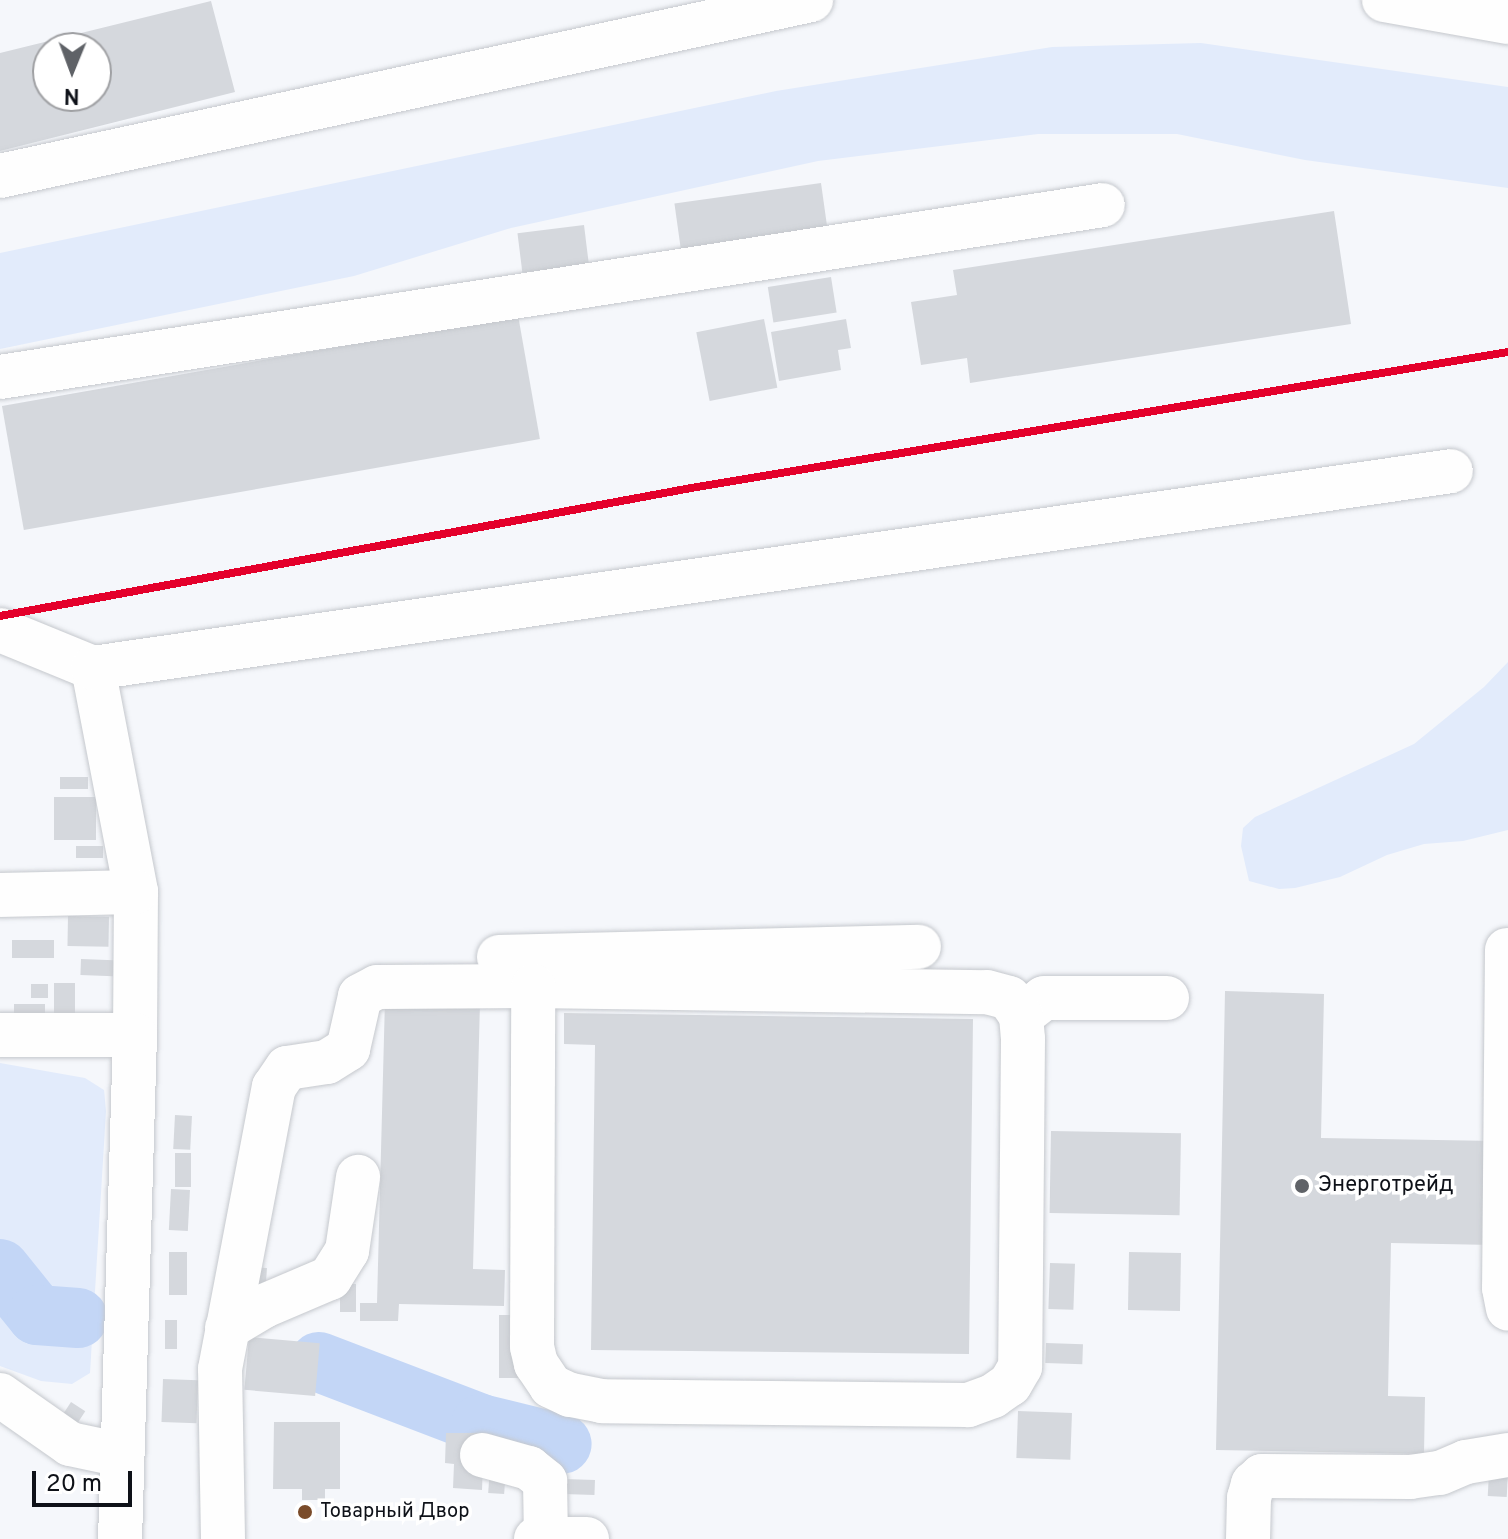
<!DOCTYPE html>
<html>
<head>
<meta charset="utf-8">
<style>
	body { margin:0 }
	#map { position:relative; width:1508px; height:1539px; overflow:hidden; background:#f5f7fb; font-family:Overpass,sans-serif }
	div>[style] { position:absolute }
	.green>* { inset:0; background:#e2ebfb }
	.river>* { height:60px; margin:-30px; padding:0 30px; transform-origin:30px; border-radius:30px; background:#c3d6f6 }
	.building>* { inset:0; background:#d5d8dd; transform-origin:0 0 }
	.roads { filter:drop-shadow(0 0 2px #c5c8cd) drop-shadow(0 0 2px #c5c8cd) }
	.minor>* { height:44px; margin:-22px; padding:0 22px; transform-origin:22px; border-radius:22px; background:#fefefe }
	.major>* { height:44px; margin:-22px; padding:0 22px; transform-origin:22px; border-radius:22px; background:#fefefe }
	.rail-1>* { height:8px; margin:-4px; padding:0 4px; transform-origin:4px; border-radius:4px; background:#e4002b }
	.dots>* { width:22px; height:22px; translate:-50% -50%; box-sizing:border-box; border:4px solid #fff; border-radius:50% }
	span { translate:-50% -50%; white-space:nowrap; text-align:center; line-height:1.15; -webkit-text-stroke:7px #fff; paint-order:stroke }
	.bus-label { font-size:20px; color:#0e1118 }
	.left { translate:0 -50%; text-align:left }
	.poi-label { font-size:22px; color:#0e1118 }
	.north { position:absolute; left:32px; top:32px; width:80px; height:80px; box-sizing:border-box; background:#fff; border:2px solid #9fa0a3; border-radius:50%; rotate:181deg; font-size:22px; font-weight:700; line-height:32px; text-align:center; color:#0e1118 }
	.north::after { content:''; display:block; margin:auto; width:28px; height:36px; background:#5f6267; clip-path:polygon(50% 0,100% 100%,50% 72%,0 100%) }
	.scale { position:absolute; left:32px; top:1471px; width:100px; height:36px; box-sizing:border-box; border:4px solid #0e1118; border-top:0; padding-left:10px; font-size:24px; line-height:28px; white-space:nowrap; color:#0e1118; -webkit-text-stroke:6px #fff; paint-order:stroke }
</style>
</head>
<body>
<div id="map">
	<div class="green">
		<i style="clip-path:polygon(1201px 43px,1508px 87px,1508px 188px,1305px 160px,1177px 134px,1038px 134px,818px 161px,511px 228px,354px 276px,0 349px,0 253px,776px 91px,1052px 47px)"></i>
		<i style="clip-path:polygon(1508px 662px,1508px 830px,1463px 841px,1424px 844px,1387px 855px,1340px 877px,1295px 888px,1279px 889px,1249px 881px,1241px 846px,1243px 828px,1255px 817px,1414px 744px,1484px 687px)"></i>
		<i style="clip-path:polygon(0 1063px,85px 1078px,104px 1090px,106px 1111px,90px 1373px,72px 1384px,41px 1381px,0 1366px)"></i>
	</div>
	<div class="river">
		<i style="left:0;top:1269px;width:59px;rotate:51.2deg"></i>
		<i style="left:37px;top:1315px;width:41px;rotate:4.2deg"></i>
		<i style="left:319px;top:1362px;width:173px;rotate:20.9deg"></i>
		<i style="left:481px;top:1424px;width:83px;rotate:13.9deg"></i>
	</div>
	<div class="building">
		<i style="clip-path:polygon(evenodd,211px 1px,235px 92px,0 151px,0 53px,211px 1px,48px 48px,96px 48px,96px 96px,48px 96px,48px 48px)"></i>
		<i style="left:821px;top:183px;width:48px;height:148px;rotate:82deg"></i>
		<i style="clip-path:polygon(1334px 211px,1351px 324px,970px 383px,967px 358px,921px 365px,911px 302px,957px 295px,953px 270px)"></i>
		<i style="left:584px;top:225px;width:40px;height:67px;rotate:83deg"></i>
		<i style="left:831px;top:277px;width:36px;height:64px;rotate:81deg"></i>
		<i style="left:518px;top:315px;width:126px;height:524px;rotate:80deg"></i>
		<i style="left:764px;top:319px;width:70px;height:69px;rotate:79deg"></i>
		<i style="clip-path:polygon(846px 319px,851px 348px,838px 350px,841px 370px,779px 381px,771px 332px)"></i>
		<i style="left:60px;top:777px;width:28px;height:12px"></i>
		<i style="left:54px;top:797px;width:42px;height:43px"></i>
		<i style="left:103px;top:846px;width:12px;height:27px;rotate:90deg"></i>
		<i style="left:68px;top:916px;width:41px;height:30px;rotate:1deg"></i>
		<i style="left:12px;top:940px;width:42px;height:18px"></i>
		<i style="left:81px;top:959px;width:33px;height:16px;rotate:2deg"></i>
		<i style="left:54px;top:983px;width:21px;height:35px"></i>
		<i style="left:31px;top:984px;width:17px;height:14px"></i>
		<i style="clip-path:polygon(1225px 991px,1324px 994px,1321px 1138px,1495px 1141px,1493px 1245px,1391px 1243px,1388px 1396px,1425px 1397px,1424px 1454px,1216px 1450px)"></i>
		<i style="clip-path:polygon(385px 999px,480px 1002px,473px 1269px,505px 1270px,504px 1306px,399px 1304px,398px 1321px,360px 1321px,360px 1303px,377px 1303px)"></i>
		<i style="left:14px;top:1004px;width:31px;height:14px"></i>
		<i style="clip-path:polygon(564px 1013px,973px 1019px,969px 1354px,591px 1350px,595px 1045px,564px 1044px)"></i>
		<i style="left:175px;top:1115px;width:17px;height:34px;rotate:3deg"></i>
		<i style="left:1051px;top:1131px;width:130px;height:82px;rotate:1deg"></i>
		<i style="left:175px;top:1153px;width:16px;height:34px"></i>
		<i style="left:171px;top:1189px;width:19px;height:41px;rotate:3deg"></i>
		<i style="left:169px;top:1252px;width:18px;height:43px"></i>
		<i style="left:1129px;top:1252px;width:52px;height:58px;rotate:1deg"></i>
		<i style="left:1050px;top:1263px;width:25px;height:46px;rotate:2deg"></i>
		<i style="left:251px;top:1267px;width:16px;height:20px;rotate:4deg"></i>
		<i style="left:340px;top:1284px;width:16px;height:28px"></i>
		<i style="left:499px;top:1315px;width:27px;height:63px"></i>
		<i style="left:165px;top:1320px;width:12px;height:29px"></i>
		<i style="left:249px;top:1337px;width:71px;height:53px;rotate:5deg"></i>
		<i style="left:1046px;top:1343px;width:37px;height:20px;rotate:2deg"></i>
		<i style="left:163px;top:1379px;width:35px;height:43px;rotate:2deg"></i>
		<i style="left:71px;top:1402px;width:17px;height:29px;rotate:33deg"></i>
		<i style="left:1018px;top:1411px;width:54px;height:47px;rotate:2deg"></i>
		<i style="clip-path:polygon(274px 1422px,340px 1422px,340px 1489px,325px 1489px,325px 1500px,302px 1500px,302px 1489px,273px 1489px)"></i>
		<i style="clip-path:polygon(446px 1433px,477px 1433px,476px 1465px,483px 1464px,482px 1490px,453px 1488px,454px 1464px,445px 1463px)"></i>
		<i style="left:490px;top:1467px;width:16px;height:26px;rotate:4deg"></i>
		<i style="left:1489px;top:1472px;width:19px;height:24px;rotate:3deg"></i>
		<i style="left:564px;top:1479px;width:31px;height:15px;rotate:2deg"></i>
	</div>
	<div class="roads">
		<div class="minor">
			<i style="left:1384px;top:0;width:126px;rotate:10.1deg"></i>
			<i style="left:0;top:176px;width:830px;rotate:-12.24deg"></i>
			<i style="left:0;top:377px;width:1116px;rotate:-8.86deg"></i>
			<i style="left:0;top:630px;width:100px;rotate:22.2deg"></i>
			<i style="left:93px;top:668px;width:228px;rotate:79.1deg"></i>
			<i style="left:136px;top:892px;width:143px;rotate:90.4deg"></i>
			<i style="left:135px;top:1035px;width:504px;rotate:91.7deg"></i>
			<i style="left:93px;top:668px;width:1372px;rotate:-8.25deg"></i>
			<i style="left:0;top:895px;width:136px;rotate:-1.3deg"></i>
			<i style="left:1507px;top:950px;width:338px;rotate:90.5deg"></i>
			<i style="left:1504px;top:1288px;width:21px;rotate:79deg"></i>
			<i style="left:499px;top:957px;width:420px;rotate:-1.4deg"></i>
			<i style="left:1021px;top:1016px;width:29px;rotate:-38deg"></i>
			<i style="left:1044px;top:998px;width:123px"></i>
			<i style="left:0;top:1035px;width:135px"></i>
			<i style="left:227px;top:1328px;width:43px;rotate:-30.7deg"></i>
			<i style="left:264px;top:1306px;width:72px;rotate:-23deg"></i>
			<i style="left:330px;top:1278px;width:32px;rotate:-58deg"></i>
			<i style="left:347px;top:1251px;width:75px;rotate:-81.5deg"></i>
			<i style="left:0;top:1395px;width:85px;rotate:35deg"></i>
			<i style="left:70px;top:1444px;width:53px;rotate:11.9deg"></i>
			<i style="left:482px;top:1455px;width:49px;rotate:15.5deg"></i>
			<i style="left:529px;top:1468px;width:21px;rotate:39deg"></i>
			<i style="left:545px;top:1481px;width:58px;rotate:89deg"></i>
			<i style="left:223px;top:1539px;width:170px;rotate:-91deg"></i>
			<i style="left:220px;top:1369px;width:287px;rotate:-79.2deg"></i>
			<i style="left:274px;top:1087px;width:23px;rotate:-56deg"></i>
			<i style="left:287px;top:1068px;width:40px;rotate:-8.5deg"></i>
			<i style="left:327px;top:1062px;width:25px;rotate:-32deg"></i>
			<i style="left:348px;top:1049px;width:54px;rotate:-77.2deg"></i>
			<i style="left:360px;top:996px;width:19px;rotate:-28deg"></i>
			<i style="left:377px;top:987px;width:156px;rotate:-0.4deg"></i>
			<i style="left:533px;top:986px;width:454px;rotate:0.8deg"></i>
			<i style="left:987px;top:992px;width:23px;rotate:15deg"></i>
			<i style="left:1009px;top:998px;width:22px;rotate:56deg"></i>
			<i style="left:1021px;top:1016px;width:23px;rotate:85deg"></i>
			<i style="left:1023px;top:1039px;width:328px;rotate:90.5deg"></i>
			<i style="left:1020px;top:1367px;width:20px;rotate:120deg"></i>
			<i style="left:1010px;top:1384px;width:21px;rotate:145deg"></i>
			<i style="left:993px;top:1396px;width:27px;rotate:160deg"></i>
			<i style="left:968px;top:1405px;width:366px;rotate:-179.4deg"></i>
			<i style="left:602px;top:1401px;width:33px;rotate:-169deg"></i>
			<i style="left:570px;top:1395px;width:21px;rotate:-155deg"></i>
			<i style="left:551px;top:1386px;width:27px;rotate:-124deg"></i>
			<i style="left:536px;top:1364px;width:17px;rotate:-103deg"></i>
			<i style="left:532px;top:1347px;width:361px;rotate:-89.8deg"></i>
			<i style="left:1248px;top:1539px;width:41px;rotate:-88.6deg"></i>
			<i style="left:1249px;top:1498px;width:15px;rotate:-74deg"></i>
			<i style="left:1253px;top:1484px;width:12px;rotate:-42deg"></i>
			<i style="left:1262px;top:1476px;width:148px;rotate:0.4deg"></i>
			<i style="left:1410px;top:1477px;width:30px;rotate:-8deg"></i>
			<i style="left:1440px;top:1473px;width:28px;rotate:-23deg"></i>
			<i style="left:1466px;top:1462px;width:43px;rotate:-9.5deg"></i>
		</div>
		<div class="major">
			<i style="left:536px;top:1539px;width:51px"></i>
		</div>
	</div>
	<div class="rail-1">
		<i style="left:0;top:616px;width:709px;rotate:-10.49deg"></i>
		<i style="left:697px;top:487px;width:822px;rotate:-9.45deg"></i>
	</div>
	<div class="dots">
		<i style="left:1302px;top:1186px;background:#5f6267"></i>
		<i style="left:305px;top:1512px;background:#7a4b2a"></i>
	</div>
	<div class="bus-label">
		<span class="left" style="left:320px;top:1512px">Товарный Двор</span>
	</div>
	<div class="poi-label">
		<span class="left" style="left:1318px;top:1186px">Энерготрейд</span>
	</div>
	<div class="north">N</div>
	<div class="scale">20 m</div>
</div>
</body>
</html>
